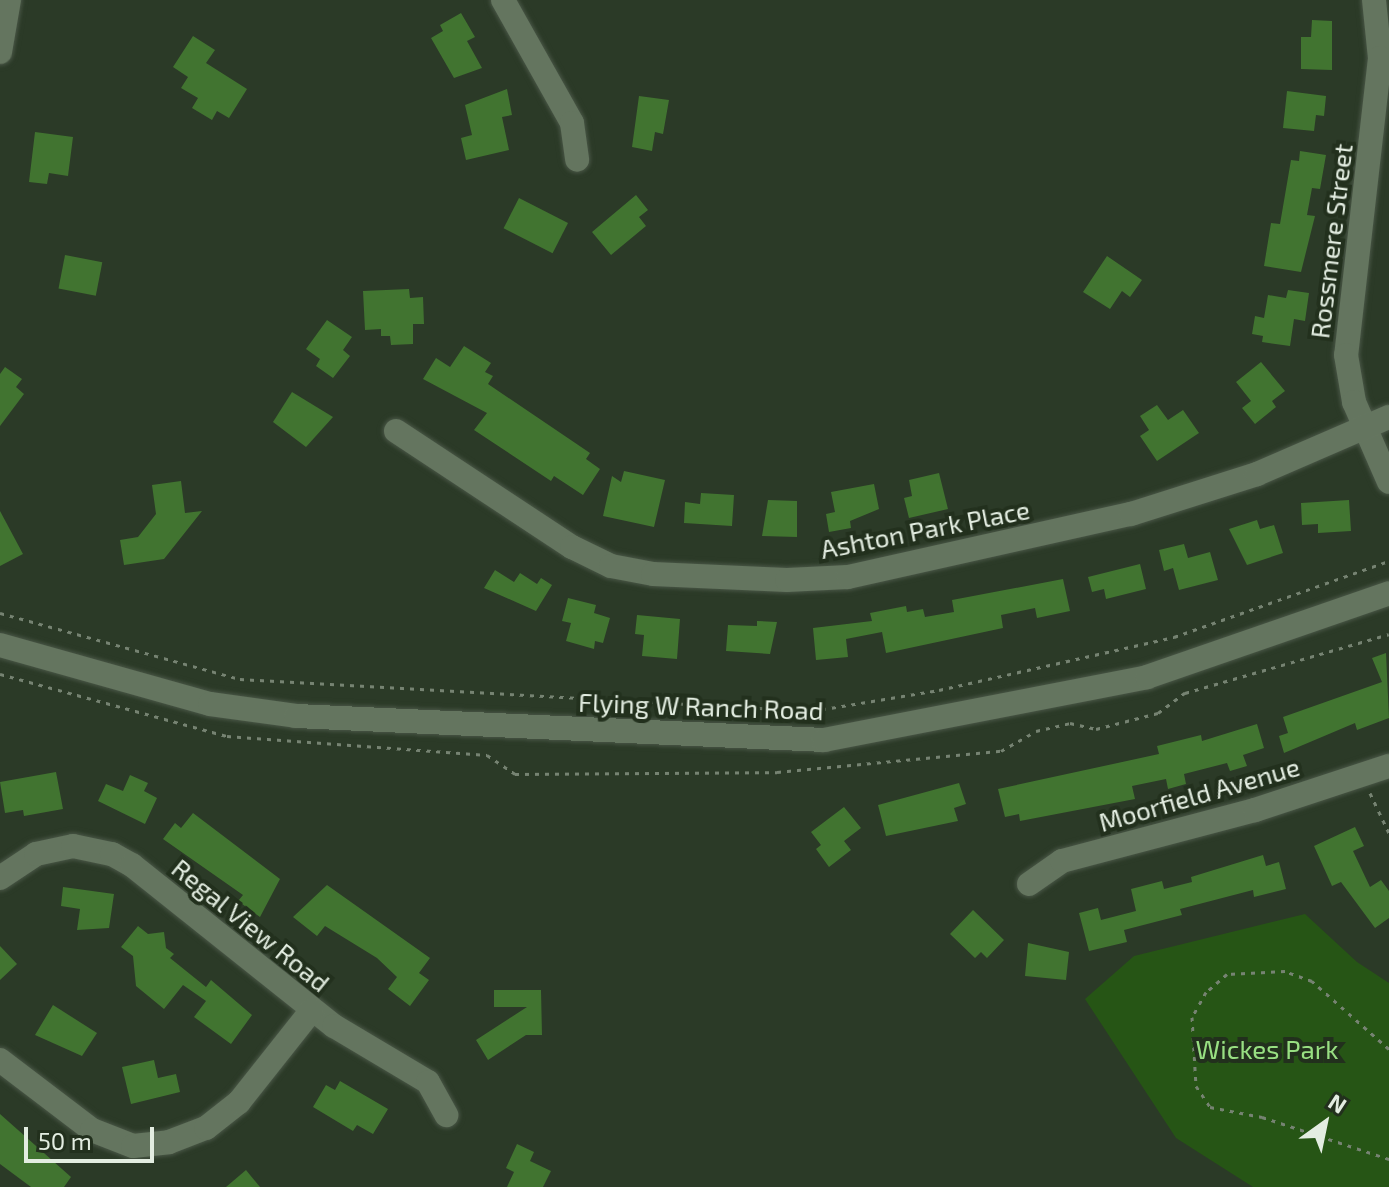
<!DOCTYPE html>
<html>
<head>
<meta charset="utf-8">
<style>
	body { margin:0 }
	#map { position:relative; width:1389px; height:1187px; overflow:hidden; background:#2b3a27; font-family:"Exo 2",sans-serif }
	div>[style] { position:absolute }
	.green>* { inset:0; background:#265515 }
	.building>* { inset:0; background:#417430; transform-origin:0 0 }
	.path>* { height:3px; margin-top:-1.5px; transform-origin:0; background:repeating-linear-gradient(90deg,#768372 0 4px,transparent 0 10px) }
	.roads { filter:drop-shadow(0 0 2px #495646) drop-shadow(0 0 2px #495646) }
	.minor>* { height:24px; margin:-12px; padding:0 12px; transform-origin:12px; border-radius:12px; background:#64755f }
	span { translate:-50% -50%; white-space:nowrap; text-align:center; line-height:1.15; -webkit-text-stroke:8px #22301d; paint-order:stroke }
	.street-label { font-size:26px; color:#e3ede1 }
	.park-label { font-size:26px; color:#98df82 }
	.north { position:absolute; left:1285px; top:1083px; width:80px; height:80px; -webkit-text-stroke:6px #22301d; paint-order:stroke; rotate:33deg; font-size:22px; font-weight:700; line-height:32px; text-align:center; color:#e3ede1 }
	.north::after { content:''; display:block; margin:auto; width:28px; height:36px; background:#e3ede1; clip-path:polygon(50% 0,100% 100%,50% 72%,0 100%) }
	.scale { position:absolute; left:24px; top:1127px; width:130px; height:36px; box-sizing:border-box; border:4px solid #e3ede1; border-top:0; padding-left:10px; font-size:24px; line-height:28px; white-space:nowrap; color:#e3ede1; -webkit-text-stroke:6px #22301d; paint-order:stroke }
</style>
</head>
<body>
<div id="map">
	<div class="green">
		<i style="clip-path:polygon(1305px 914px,1357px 962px,1389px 983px,1389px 1187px,1253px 1187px,1176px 1138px,1085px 999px,1134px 956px)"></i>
	</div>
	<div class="building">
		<i style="clip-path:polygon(461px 13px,475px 37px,467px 41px,482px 68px,454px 78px,431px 38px,443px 31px,440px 25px)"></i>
		<i style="clip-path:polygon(1312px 20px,1332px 21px,1332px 70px,1301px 69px,1301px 37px,1311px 37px)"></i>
		<i style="clip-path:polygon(193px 36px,215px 50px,206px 63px,247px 89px,229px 118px,217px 111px,212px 120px,192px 108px,198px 98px,181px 88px,188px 77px,173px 67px)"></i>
		<i style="clip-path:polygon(507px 89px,512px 115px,502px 117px,509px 150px,466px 160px,461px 138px,472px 135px,465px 105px)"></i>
		<i style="clip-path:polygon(1287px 91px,1326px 96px,1324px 116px,1316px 115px,1314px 131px,1283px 128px)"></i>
		<i style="clip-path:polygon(639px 96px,669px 100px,663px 134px,655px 132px,652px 151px,632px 147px)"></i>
		<i style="clip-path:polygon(35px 132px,73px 137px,68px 176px,49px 173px,47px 184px,29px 182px)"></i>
		<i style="clip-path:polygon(1300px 151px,1326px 155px,1320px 189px,1312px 188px,1307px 215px,1315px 216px,1301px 272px,1264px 266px,1271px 223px,1280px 224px,1291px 160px,1299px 161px)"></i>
		<i style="clip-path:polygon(636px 195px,648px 210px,639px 217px,646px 226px,611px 255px,592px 232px)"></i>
		<i style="left:519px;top:198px;width:55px;height:34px;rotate:27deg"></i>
		<i style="left:65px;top:255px;width:38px;height:34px;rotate:11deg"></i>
		<i style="clip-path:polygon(1107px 256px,1142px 280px,1130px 297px,1122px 291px,1110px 309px,1083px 292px)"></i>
		<i style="clip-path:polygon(409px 289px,410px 298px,423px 297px,424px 324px,413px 324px,413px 344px,391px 345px,390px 336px,381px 336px,381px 329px,365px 330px,363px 291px)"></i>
		<i style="clip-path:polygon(1288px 290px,1309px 293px,1305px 321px,1294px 319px,1290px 346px,1262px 342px,1263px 336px,1252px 334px,1255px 316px,1264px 318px,1268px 295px,1286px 298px)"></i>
		<i style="clip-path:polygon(327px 320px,352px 337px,343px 350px,350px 356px,333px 378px,316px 366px,320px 359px,306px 349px)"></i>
		<i style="clip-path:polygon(464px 346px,491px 363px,485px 372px,493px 376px,488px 384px,590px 453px,586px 459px,600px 469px,583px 495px,554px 476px,551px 481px,474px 430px,487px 413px,423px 379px,436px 358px,450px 367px)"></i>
		<i style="clip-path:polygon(1261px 362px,1285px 391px,1272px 401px,1276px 407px,1255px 424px,1242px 408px,1251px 401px,1236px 382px)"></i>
		<i style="clip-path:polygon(5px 367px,22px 379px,16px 387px,24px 394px,0 426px,0 374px)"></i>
		<i style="clip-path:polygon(292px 392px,333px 417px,306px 447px,273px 422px)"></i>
		<i style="clip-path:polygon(1157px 405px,1168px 420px,1183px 410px,1199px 433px,1157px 461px,1140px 436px,1149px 430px,1140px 416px)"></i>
		<i style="clip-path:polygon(624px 471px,665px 480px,654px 527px,603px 516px,612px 476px,621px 482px)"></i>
		<i style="clip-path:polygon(939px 473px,948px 509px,909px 518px,904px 498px,912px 496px,909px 480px)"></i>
		<i style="clip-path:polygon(181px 481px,185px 513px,202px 511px,164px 559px,124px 565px,120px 540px,138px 537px,156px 514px,152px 485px)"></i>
		<i style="clip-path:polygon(874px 484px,879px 509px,850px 521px,851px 528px,829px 532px,826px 514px,835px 512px,831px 492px)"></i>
		<i style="clip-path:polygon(701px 493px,734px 495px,732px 526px,684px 523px,685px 502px,700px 504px)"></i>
		<i style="clip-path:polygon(768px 500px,797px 501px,797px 537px,762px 536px)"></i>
		<i style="clip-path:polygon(1349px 500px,1351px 531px,1318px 533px,1318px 524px,1302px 525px,1301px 503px)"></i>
		<i style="clip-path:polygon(0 511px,23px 554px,0 566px)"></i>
		<i style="clip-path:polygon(1257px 520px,1260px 529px,1274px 525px,1283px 553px,1247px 565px,1229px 529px)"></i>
		<i style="clip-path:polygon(1184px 544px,1188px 558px,1210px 552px,1218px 580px,1179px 590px,1173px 568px,1164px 571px,1159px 550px)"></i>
		<i style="clip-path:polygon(1140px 564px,1146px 589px,1106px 599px,1104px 589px,1092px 592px,1088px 577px)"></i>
		<i style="clip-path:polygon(495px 570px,514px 582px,520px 573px,537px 584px,541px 578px,552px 585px,536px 611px,484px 588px)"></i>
		<i style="clip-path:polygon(1063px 579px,1070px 611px,1037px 618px,1035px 608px,1001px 615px,1003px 628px,886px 653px,882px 632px,846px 639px,848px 657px,816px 660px,813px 628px,872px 621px,870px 613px,906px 606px,907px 612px,923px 609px,925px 617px,954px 612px,952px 600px)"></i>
		<i style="clip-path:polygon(568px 598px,596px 605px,594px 613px,610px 618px,603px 643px,595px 641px,594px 649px,566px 641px,571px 623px,562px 621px)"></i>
		<i style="clip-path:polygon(637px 615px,680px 619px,677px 659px,642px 656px,644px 635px,635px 634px)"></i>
		<i style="clip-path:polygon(757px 621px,777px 622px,770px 654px,726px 651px,728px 625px,757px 626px)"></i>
		<i style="clip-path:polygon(1386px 653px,1389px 718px,1357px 730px,1355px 723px,1284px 753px,1279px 736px,1288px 733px,1283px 717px,1382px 682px,1372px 658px)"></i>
		<i style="clip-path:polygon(1257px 724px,1264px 748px,1243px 755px,1247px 766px,1230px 771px,1227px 763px,1184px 774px,1186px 784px,1168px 789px,1166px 779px,1132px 786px,1135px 799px,1020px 821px,1019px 814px,1005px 817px,998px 789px,1159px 754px,1157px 746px,1201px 735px,1202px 741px)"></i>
		<i style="clip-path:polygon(56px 772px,63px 809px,24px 816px,23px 810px,5px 813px,0 782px)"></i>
		<i style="clip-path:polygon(130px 775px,148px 783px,144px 791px,157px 798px,145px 824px,98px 801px,106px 784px,123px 791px)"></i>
		<i style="clip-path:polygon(959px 783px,966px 804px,954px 808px,958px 821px,886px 836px,878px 805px)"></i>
		<i style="clip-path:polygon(844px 807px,861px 828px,844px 841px,851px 850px,829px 867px,816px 849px,821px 845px,811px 832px)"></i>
		<i style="clip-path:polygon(193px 813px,280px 879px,260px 917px,238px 901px,243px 895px,163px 839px,175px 823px,181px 828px)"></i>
		<i style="clip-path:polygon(1355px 827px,1364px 846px,1353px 851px,1370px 887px,1381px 880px,1389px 891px,1389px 918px,1375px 928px,1341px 882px,1332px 886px,1314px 846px)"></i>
		<i style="clip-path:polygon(1263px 855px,1266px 866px,1279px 862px,1286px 889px,1254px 897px,1253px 890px,1180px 909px,1182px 915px,1124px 930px,1127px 942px,1089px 951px,1079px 913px,1098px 908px,1101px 920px,1136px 911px,1131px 889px,1162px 881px,1164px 889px,1192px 882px,1191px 877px)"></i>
		<i style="clip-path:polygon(327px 885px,430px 958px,419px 973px,429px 980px,410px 1006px,388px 989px,397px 977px,377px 958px,325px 926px,317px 936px,293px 917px)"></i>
		<i style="clip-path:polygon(63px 887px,114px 894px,109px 928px,77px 930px,80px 909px,61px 906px)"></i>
		<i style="clip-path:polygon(973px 910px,1004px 940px,987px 958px,981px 952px,975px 958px,950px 934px)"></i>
		<i style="clip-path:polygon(138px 926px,148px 934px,164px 932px,166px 948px,174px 954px,170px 958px,206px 987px,211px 980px,252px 1015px,231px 1044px,194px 1017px,206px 1001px,183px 985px,164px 1009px,136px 986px,133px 956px,121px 947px)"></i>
		<i style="clip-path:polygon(1028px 943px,1069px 952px,1066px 980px,1025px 976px)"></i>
		<i style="clip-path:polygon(0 946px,17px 964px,0 980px)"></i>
		<i style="clip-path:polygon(494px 990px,541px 990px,542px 1035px,526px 1035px,488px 1060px,476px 1040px,527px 1007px,494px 1007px)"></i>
		<i style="clip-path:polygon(53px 1005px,97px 1033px,82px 1056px,35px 1035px)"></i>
		<i style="clip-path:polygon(154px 1060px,158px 1078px,176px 1074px,180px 1092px,131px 1104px,122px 1067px)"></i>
		<i style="clip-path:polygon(340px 1081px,388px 1109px,373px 1134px,357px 1125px,353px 1131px,313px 1107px,326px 1085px,335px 1090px)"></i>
		<i style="clip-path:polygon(0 1114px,71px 1177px,64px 1187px,31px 1187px,0 1164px)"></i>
		<i style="clip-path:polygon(517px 1144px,534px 1152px,530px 1161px,551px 1171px,543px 1187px,507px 1187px,514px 1172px,506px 1168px)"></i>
		<i style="clip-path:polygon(246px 1170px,260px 1187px,226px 1187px)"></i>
	</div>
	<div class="path">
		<i style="left:0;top:613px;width:249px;rotate:15.4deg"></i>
		<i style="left:240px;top:679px;width:573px;rotate:3.2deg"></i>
		<i style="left:812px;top:711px;width:129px;rotate:-9.4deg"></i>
		<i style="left:939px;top:690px;width:241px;rotate:-12.7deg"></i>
		<i style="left:1174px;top:637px;width:228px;rotate:-19.5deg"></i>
		<i style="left:0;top:674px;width:235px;rotate:15.3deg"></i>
		<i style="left:227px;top:736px;width:261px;rotate:4.2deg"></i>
		<i style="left:487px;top:755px;width:34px;rotate:34deg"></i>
		<i style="left:515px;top:774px;width:262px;rotate:-0.4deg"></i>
		<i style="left:777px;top:772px;width:225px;rotate:-5.4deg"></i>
		<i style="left:1001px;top:751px;width:40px;rotate:-29.7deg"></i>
		<i style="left:1036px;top:731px;width:35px;rotate:-13deg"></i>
		<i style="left:1070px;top:723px;width:27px;rotate:13deg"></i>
		<i style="left:1096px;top:729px;width:64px;rotate:-14.5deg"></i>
		<i style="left:1158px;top:713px;width:34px;rotate:-37deg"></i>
		<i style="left:1185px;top:693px;width:212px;rotate:-16.1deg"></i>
		<i style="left:1370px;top:793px;width:44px;rotate:64.6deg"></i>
		<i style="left:1389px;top:1049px;width:103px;rotate:-138.6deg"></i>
		<i style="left:1312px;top:981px;width:29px;rotate:-160deg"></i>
		<i style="left:1285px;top:971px;width:58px;rotate:177deg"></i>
		<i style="left:1227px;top:974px;width:28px;rotate:139deg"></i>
		<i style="left:1206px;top:992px;width:29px;rotate:119deg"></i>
		<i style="left:1192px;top:1017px;width:69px;rotate:86.7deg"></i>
		<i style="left:1196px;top:1086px;width:25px;rotate:56deg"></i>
		<i style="left:1210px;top:1107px;width:53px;rotate:10.9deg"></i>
		<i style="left:1262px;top:1117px;width:134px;rotate:18.3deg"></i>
	</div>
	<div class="roads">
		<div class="minor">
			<i style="left:503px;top:0;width:141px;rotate:60.7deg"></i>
			<i style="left:572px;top:123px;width:37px;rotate:82deg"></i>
			<i style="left:1374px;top:0;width:58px;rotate:84.1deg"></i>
			<i style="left:1380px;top:58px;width:299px;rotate:96.5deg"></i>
			<i style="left:1346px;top:355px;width:48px;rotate:80.3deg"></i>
			<i style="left:1354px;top:402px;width:87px;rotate:66.4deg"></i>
			<i style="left:0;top:52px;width:53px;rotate:-80.2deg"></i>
			<i style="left:396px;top:431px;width:211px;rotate:33.4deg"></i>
			<i style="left:572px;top:547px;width:43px;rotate:26deg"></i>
			<i style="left:611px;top:566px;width:43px;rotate:10.8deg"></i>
			<i style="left:653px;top:574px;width:134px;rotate:2.6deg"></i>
			<i style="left:787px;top:580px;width:61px;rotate:-2.8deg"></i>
			<i style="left:848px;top:577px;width:290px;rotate:-12.6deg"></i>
			<i style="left:1131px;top:514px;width:132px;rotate:-17.6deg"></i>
			<i style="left:1257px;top:474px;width:144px;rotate:-23.4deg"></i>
			<i style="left:0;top:645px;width:218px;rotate:15.7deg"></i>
			<i style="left:210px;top:704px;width:87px;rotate:7.9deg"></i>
			<i style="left:296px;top:716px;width:529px;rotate:2.6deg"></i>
			<i style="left:824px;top:740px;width:329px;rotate:-11deg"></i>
			<i style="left:1147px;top:677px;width:256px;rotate:-19.1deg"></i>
			<i style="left:0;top:878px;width:43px;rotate:-33.7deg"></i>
			<i style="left:36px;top:854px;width:38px;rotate:-12deg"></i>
			<i style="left:73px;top:846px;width:40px;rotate:12deg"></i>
			<i style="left:112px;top:854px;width:23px;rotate:29deg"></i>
			<i style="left:132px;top:865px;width:258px;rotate:38.6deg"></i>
			<i style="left:334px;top:1026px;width:109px;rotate:30.8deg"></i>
			<i style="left:428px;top:1082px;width:38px;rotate:61deg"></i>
			<i style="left:1029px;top:884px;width:40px;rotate:-34.9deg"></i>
			<i style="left:1062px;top:861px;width:200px;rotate:-14.8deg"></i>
			<i style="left:1255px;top:810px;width:141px;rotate:-18.2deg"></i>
			<i style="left:0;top:1060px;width:116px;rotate:37.3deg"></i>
			<i style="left:92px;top:1130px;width:44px;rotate:21.3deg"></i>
			<i style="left:133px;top:1146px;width:36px;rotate:-6deg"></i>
			<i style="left:169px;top:1142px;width:40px;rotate:-21deg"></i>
			<i style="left:206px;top:1128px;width:42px;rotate:-38.2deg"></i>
			<i style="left:239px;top:1102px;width:117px;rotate:-51.6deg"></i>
		</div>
	</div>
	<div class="street-label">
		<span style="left:1331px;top:241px;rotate:-83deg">Rossmere Street</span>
		<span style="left:925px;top:529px;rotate:-11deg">Ashton Park Place</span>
		<span style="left:701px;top:706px;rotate:2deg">Flying W Ranch Road</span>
		<span style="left:1199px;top:794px;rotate:-16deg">Moorfield Avenue</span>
		<span style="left:251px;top:925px;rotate:39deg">Regal View Road</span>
	</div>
	<div class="park-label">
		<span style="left:1267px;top:1049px">Wickes Park</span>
	</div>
	<div class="north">N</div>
	<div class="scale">50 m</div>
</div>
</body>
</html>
